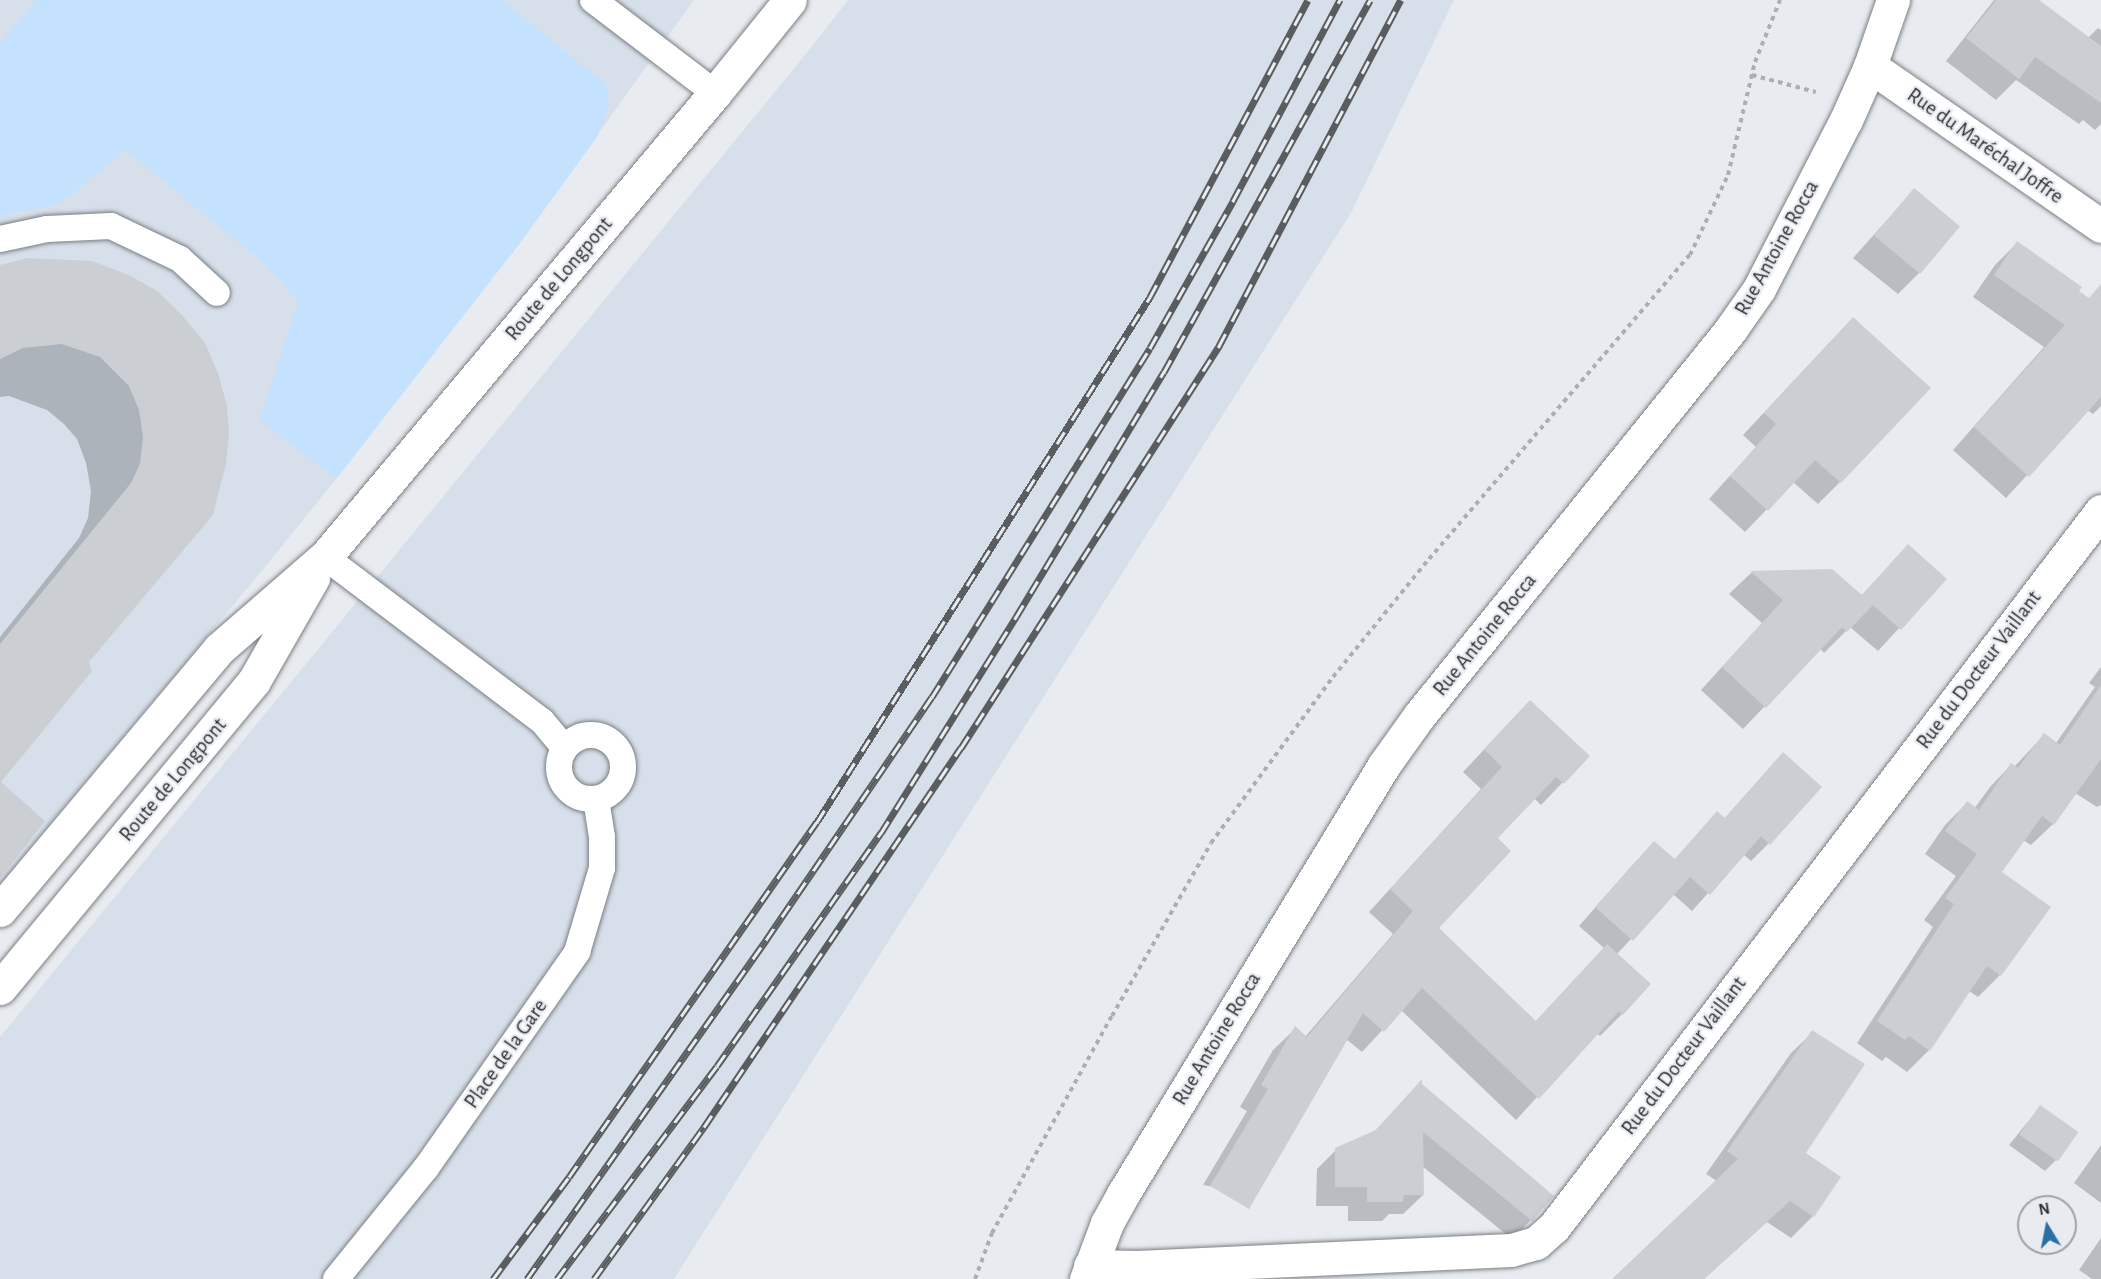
<!DOCTYPE html>
<html>
<head>
<meta charset="utf-8">
<style>
	body { margin:0 }
	#map { position:relative; width:2101px; height:1279px; overflow:hidden; background:#e8ecf0; font-family:"Alegreya Sans",sans-serif }
	div>[style] { position:absolute }
	.built>* { inset:0; background:#d7e0ea }
	.green>* { inset:0; background:#c4e2fd }
	.shadow>* { inset:0; background:#0003 }
	.building>* { inset:0; background:#cbcfd3; transform-origin:0 0 }
	.path>* { height:4px; margin-top:-2px; transform-origin:0; background:repeating-linear-gradient(90deg,#acafb2 0 4.5px,transparent 0 9px) }
	.roads { filter:drop-shadow(0 0 2px #7b7f83) drop-shadow(0 0 2px #7b7f83) }
	.service>* { height:26px; margin:-13px; padding:0 13px; transform-origin:13px; border-radius:13px; background:#fff }
	.service>.ring { margin:-13px; padding:0; box-sizing:content-box; background:none; border:26px solid #fff; border-radius:50% }
	.minor>* { height:33px; margin:-16.5px; padding:0 16.5px; transform-origin:16.5px; border-radius:16.5px; background:#fff }
	.tertiary>* { height:33px; margin:-16.5px; padding:0 16.5px; transform-origin:16.5px; border-radius:16.5px; background:#fff }
	.secondary>* { height:33px; margin:-16.5px; padding:0 16.5px; transform-origin:16.5px; border-radius:16.5px; background:#fff }
	.rail>* { height:7px; margin-top:-3.5px; transform-origin:0; background:repeating-linear-gradient(90deg,#e8ecf0 0 14px,#5a5d5f 0 28px); box-sizing:border-box; border-block:2px solid #5a5d5f }
	span { translate:-50% -50%; white-space:nowrap; text-align:center; line-height:1.15; -webkit-text-stroke:4.5px #e8ecf0; paint-order:stroke }
	.street-label { font-size:21px; color:#303233 }
	.north { position:absolute; left:2017px; top:1195px; width:60px; height:60px; box-sizing:border-box; background:#e8ecf0; border:2px solid #9ea2a4; border-radius:50%; rotate:350deg; font-size:16px; font-weight:700; line-height:24px; text-align:center; color:#303233 }
	.north::after { content:''; display:block; margin:auto; width:21px; height:27px; background:#2b70a5; clip-path:polygon(50% 0,100% 100%,50% 72%,0 100%) }
</style>
</head>
<body>
<div id="map">
	<div class="built">
		<i style="clip-path:polygon(0 0,694px 0,520px 243px,336px 479px,261px 572px,0 883px)"></i>
		<i style="clip-path:polygon(848px 0,1454px 0,1351px 213px,674px 1279px,0 1279px,0 1037px,805px 55px)"></i>
	</div>
	<div class="green">
		<i style="clip-path:polygon(36px 0,502px 0,607px 85px,608px 109px,597px 137px,520px 243px,336px 479px,260px 420px,298px 301px,261px 261px,126px 150px,59px 204px,0 216px,0 43px)"></i>
	</div>
	<div class="shadow">
		<i style="clip-path:polygon(1994px 0,2036px 0,2088px 38px,2098px 28px,2101px 30px,2101px 124px,2095px 130px,2083px 120px,2079px 124px,2016px 80px,1996px 100px,1946px 61px)"></i>
		<i style="clip-path:polygon(1914px 190px,1920px 272px,1898px 294px,1853px 258px)"></i>
		<i style="clip-path:polygon(2017px 243px,2101px 310px,2101px 406px,2093px 414px,2087px 410px,2006px 498px,1953px 450px,2044px 347px,1973px 297px,1995px 265px)"></i>
		<i style="clip-path:polygon(0 267px,203px 343px,87px 662px,0 781px,0 637px,79px 538px,88px 518px,91px 491px,86px 463px,77px 439px,64px 424px,47px 410px,9px 396px,0 397px)"></i>
		<i style="clip-path:polygon(1831px 341px,1840px 482px,1818px 504px,1793px 482px,1745px 532px,1709px 499px,1756px 447px,1743px 435px)"></i>
		<i style="clip-path:polygon(1908px 546px,1944px 579px,1878px 651px,1850px 627px,1824px 653px,1820px 648px,1743px 729px,1701px 690px,1762px 623px,1729px 594px,1751px 573px,1831px 570px,1861px 596px)"></i>
		<i style="clip-path:polygon(2101px 667px,2101px 805px,2097px 807px,2075px 793px,2053px 824px,2031px 845px,2023px 840px,2000px 872px,2000px 975px,1978px 997px,1969px 991px,1929px 1050px,1907px 1072px,1886px 1057px,1882px 1061px,1857px 1043px,1933px 927px,1924px 920px,1956px 876px,1925px 854px,1945px 825px,1967px 803px,1974px 809px,1990px 787px,2011px 765px,2014px 767px,2044px 735px,2056px 743px,2095px 687px,2089px 683px)"></i>
		<i style="clip-path:polygon(1509px 723px,1588px 756px,1541px 805px,1534px 798px,1496px 838px,1437px 929px,1535px 1022px,1604px 948px,1579px 926px,1637px 860px,1674px 860px,1717px 813px,1724px 819px,1766px 772px,1769px 843px,1751px 861px,1743px 854px,1692px 911px,1673px 894px,1617px 954px,1622px 1014px,1600px 1036px,1596px 1033px,1516px 1120px,1401px 1010px,1362px 1052px,1346px 1039px,1247px 1193px,1203px 1185px,1247px 1111px,1240px 1107px,1273px 1050px,1295px 1029px,1305px 1037px,1393px 934px,1369px 912px,1481px 789px,1463px 772px)"></i>
		<i style="clip-path:polygon(1813px 1032px,1804px 1153px,1839px 1177px,1813px 1216px,1791px 1238px,1767px 1222px,1704px 1279px,1614px 1279px,1717px 1181px,1706px 1174px,1791px 1053px)"></i>
		<i style="clip-path:polygon(1420px 1083px,1531px 1220px,1512px 1239px,1422px 1166px,1423px 1195px,1403px 1214px,1389px 1214px,1382px 1221px,1348px 1221px,1348px 1206px,1316px 1206px,1317px 1169px,1336px 1150px,1373px 1133px)"></i>
		<i style="clip-path:polygon(2040px 1107px,2056px 1160px,2045px 1171px,2009px 1145px)"></i>
		<i style="clip-path:polygon(2101px 1145px,2101px 1203px,2074px 1183px)"></i>
		<i style="clip-path:polygon(2101px 1238px,2101px 1279px,2092px 1279px,2079px 1270px)"></i>
	</div>
	<div class="building">
		<i style="clip-path:polygon(1996px 0,2039px 0,2101px 46px,2101px 103px,2035px 57px,2019px 79px,1966px 38px)"></i>
		<i style="left:1914px;top:188px;width:60px;height:62px;rotate:40deg"></i>
		<i style="clip-path:polygon(2017px 241px,2082px 287px,2079px 291px,2089px 298px,2101px 284px,2101px 397px,2029px 477px,1974px 427px,2065px 325px,1994px 275px)"></i>
		<i style="clip-path:polygon(27px 258px,92px 261px,131px 276px,157px 291px,181px 314px,205px 343px,218px 373px,227px 406px,229px 432px,226px 464px,213px 515px,89px 662px,92px 671px,1px 782px,45px 821px,0 878px,0 644px,131px 483px,140px 464px,143px 437px,139px 410px,129px 386px,100px 357px,62px 344px,23px 348px,0 359px,0 265px)"></i>
		<i style="clip-path:polygon(1853px 317px,1931px 388px,1841px 483px,1815px 460px,1768px 511px,1730px 476px,1776px 424px,1764px 413px)"></i>
		<i style="clip-path:polygon(1908px 544px,1947px 579px,1901px 630px,1873px 605px,1847px 632px,1842px 627px,1766px 708px,1722px 667px,1783px 600px,1750px 571px,1832px 569px,1862px 595px)"></i>
		<i style="clip-path:polygon(2101px 685px,2101px 759px,2054px 825px,2042px 816px,2002px 872px,2051px 907px,2001px 976px,1987px 966px,1930px 1051px,1909px 1036px,1905px 1040px,1877px 1021px,1954px 904px,1945px 898px,1977px 854px,1945px 831px,1967px 801px,1979px 810px,2011px 763px,2018px 768px,2044px 733px,2060px 745px)"></i>
		<i style="clip-path:polygon(1530px 700px,1590px 756px,1564px 784px,1556px 777px,1498px 838px,1511px 851px,1439px 928px,1536px 1021px,1607px 944px,1651px 984px,1623px 1015px,1619px 1011px,1539px 1099px,1422px 988px,1384px 1032px,1363px 1013px,1249px 1209px,1210px 1186px,1268px 1089px,1261px 1085px,1295px 1026px,1307px 1037px,1413px 911px,1390px 889px,1502px 767px,1484px 749px)"></i>
		<i style="clip-path:polygon(1783px 752px,1822px 787px,1770px 845px,1761px 836px,1710px 895px,1690px 877px,1633px 941px,1595px 907px,1654px 841px,1675px 859px,1717px 811px,1725px 818px)"></i>
		<i style="clip-path:polygon(1812px 1030px,1865px 1064px,1806px 1153px,1841px 1177px,1814px 1217px,1790px 1201px,1704px 1279px,1612px 1279px,1738px 1159px,1727px 1151px)"></i>
		<i style="clip-path:polygon(1422px 1079px,1422px 1084px,1554px 1196px,1532px 1221px,1423px 1132px,1424px 1195px,1404px 1195px,1403px 1202px,1367px 1202px,1367px 1187px,1335px 1187px,1335px 1148px,1376px 1130px)"></i>
		<i style="left:2040px;top:1105px;width:47px;height:36px;rotate:35deg"></i>
	</div>
	<div class="path">
		<i style="left:1752px;top:75px;width:66px;rotate:14.9deg"></i>
		<i style="left:975px;top:1279px;width:49px;rotate:-69.7deg"></i>
		<i style="left:992px;top:1233px;width:248px;rotate:-61.1deg"></i>
		<i style="left:1112px;top:1016px;width:199px;rotate:-60.2deg"></i>
		<i style="left:1211px;top:843px;width:206px;rotate:-53.7deg"></i>
		<i style="left:1333px;top:677px;width:152px;rotate:-50.9deg"></i>
		<i style="left:1429px;top:559px;width:401px;rotate:-49.4deg"></i>
		<i style="left:1690px;top:255px;width:89px;rotate:-64.6deg"></i>
		<i style="left:1728px;top:175px;width:116px;rotate:-76.6deg"></i>
		<i style="left:1755px;top:62px;width:67px;rotate:-68deg"></i>
	</div>
	<div class="roads">
		<div class="service">
			<i style="left:593px;top:0;width:153px;rotate:37.3deg"></i>
			<i style="left:0;top:239px;width:48px;rotate:-12deg"></i>
			<i style="left:47px;top:229px;width:64px;rotate:-2.7deg"></i>
			<i style="left:111px;top:226px;width:76px;rotate:25.6deg"></i>
			<i style="left:180px;top:259px;width:50px;rotate:42.6deg"></i>
			<i style="left:325px;top:557px;width:272px;rotate:37.1deg"></i>
			<i style="left:542px;top:721px;width:35px;rotate:50deg"></i>
			<i class="ring" style="left:559px;top:735px;width:38px;height:38px"></i>
			<i style="left:336px;top:1279px;width:143px;rotate:-51deg"></i>
			<i style="left:426px;top:1168px;width:264px;rotate:-55deg"></i>
			<i style="left:577px;top:952px;width:88px;rotate:-73.4deg"></i>
			<i style="left:602px;top:868px;width:31px;rotate:-90deg"></i>
			<i style="left:602px;top:837px;width:38px;rotate:-99deg"></i>
		</div>
		<div class="minor">
			<i style="left:1870px;top:66px;width:281px;rotate:34.7deg"></i>
			<i style="left:1090px;top:1266px;width:47px;rotate:1.2deg"></i>
			<i style="left:1137px;top:1267px;width:374px;rotate:-2.6deg"></i>
			<i style="left:1511px;top:1250px;width:26px;rotate:-16deg"></i>
			<i style="left:1536px;top:1243px;width:24px;rotate:-42deg"></i>
			<i style="left:1554px;top:1227px;width:901px;rotate:-52.62deg"></i>
		</div>
		<div class="tertiary">
			<i style="left:1086px;top:1279px;width:60px;rotate:-69.4deg"></i>
			<i style="left:1107px;top:1223px;width:33px;rotate:-61deg"></i>
			<i style="left:1123px;top:1194px;width:502px;rotate:-58.68deg"></i>
			<i style="left:1384px;top:765px;width:60px;rotate:-54.5deg"></i>
			<i style="left:1419px;top:716px;width:497px;rotate:-51.1deg"></i>
			<i style="left:1731px;top:329px;width:49px;rotate:-55deg"></i>
			<i style="left:1759px;top:289px;width:190px;rotate:-62.8deg"></i>
			<i style="left:1846px;top:120px;width:59px;rotate:-66deg"></i>
			<i style="left:1870px;top:66px;width:70px;rotate:-70.8deg"></i>
		</div>
		<div class="secondary">
			<i style="left:0;top:910px;width:341px;rotate:-50deg"></i>
			<i style="left:219px;top:649px;width:140px;rotate:-41deg"></i>
			<i style="left:325px;top:557px;width:606px;rotate:-49.95deg"></i>
			<i style="left:715px;top:93px;width:119px;rotate:-51.1deg"></i>
			<i style="left:0;top:988px;width:398px;rotate:-50.4deg"></i>
			<i style="left:254px;top:681px;width:119px;rotate:-60.2deg"></i>
		</div>
	</div>
	<div class="rail">
		<i style="left:493px;top:1279px;width:127px;rotate:-53.3deg"></i>
		<i style="left:569px;top:1177px;width:433px;rotate:-55.1deg"></i>
		<i style="left:817px;top:822px;width:622px;rotate:-57.61deg"></i>
		<i style="left:1150px;top:297px;width:336px;rotate:-62deg"></i>
		<i style="left:527px;top:1279px;width:415px;rotate:-54.8deg"></i>
		<i style="left:766px;top:940px;width:294px;rotate:-55.7deg"></i>
		<i style="left:932px;top:697px;width:411px;rotate:-58deg"></i>
		<i style="left:1150px;top:348px;width:169px;rotate:-60.5deg"></i>
		<i style="left:1233px;top:201px;width:228px;rotate:-62deg"></i>
		<i style="left:557px;top:1279px;width:266px;rotate:-53.1deg"></i>
		<i style="left:717px;top:1066px;width:285px;rotate:-54.9deg"></i>
		<i style="left:881px;top:833px;width:255px;rotate:-58deg"></i>
		<i style="left:1016px;top:617px;width:286px;rotate:-58.9deg"></i>
		<i style="left:1164px;top:372px;width:425px;rotate:-61deg"></i>
		<i style="left:594px;top:1279px;width:188px;rotate:-54.1deg"></i>
		<i style="left:704px;top:1127px;width:458px;rotate:-55.9deg"></i>
		<i style="left:961px;top:748px;width:478px;rotate:-57.3deg"></i>
		<i style="left:1219px;top:346px;width:391px;rotate:-62.3deg"></i>
	</div>
	<div class="street-label">
		<span style="left:1985px;top:146px;rotate:35deg">Rue du Maréchal Joffre</span>
		<span style="left:1777px;top:248px;rotate:-61deg">Rue Antoine Rocca</span>
		<span style="left:559px;top:279px;rotate:-50deg">Route de Longpont</span>
		<span style="left:1485px;top:635px;rotate:-51deg">Rue Antoine Rocca</span>
		<span style="left:1979px;top:670px;rotate:-53deg">Rue du Docteur Vaillant</span>
		<span style="left:173px;top:780px;rotate:-50deg">Route de Longpont</span>
		<span style="left:1217px;top:1039px;rotate:-59deg">Rue Antoine Rocca</span>
		<span style="left:506px;top:1054px;rotate:-55deg">Place de la Gare</span>
		<span style="left:1684px;top:1056px;rotate:-53deg">Rue du Docteur Vaillant</span>
	</div>
	<div class="north">N</div>
</div>
</body>
</html>
